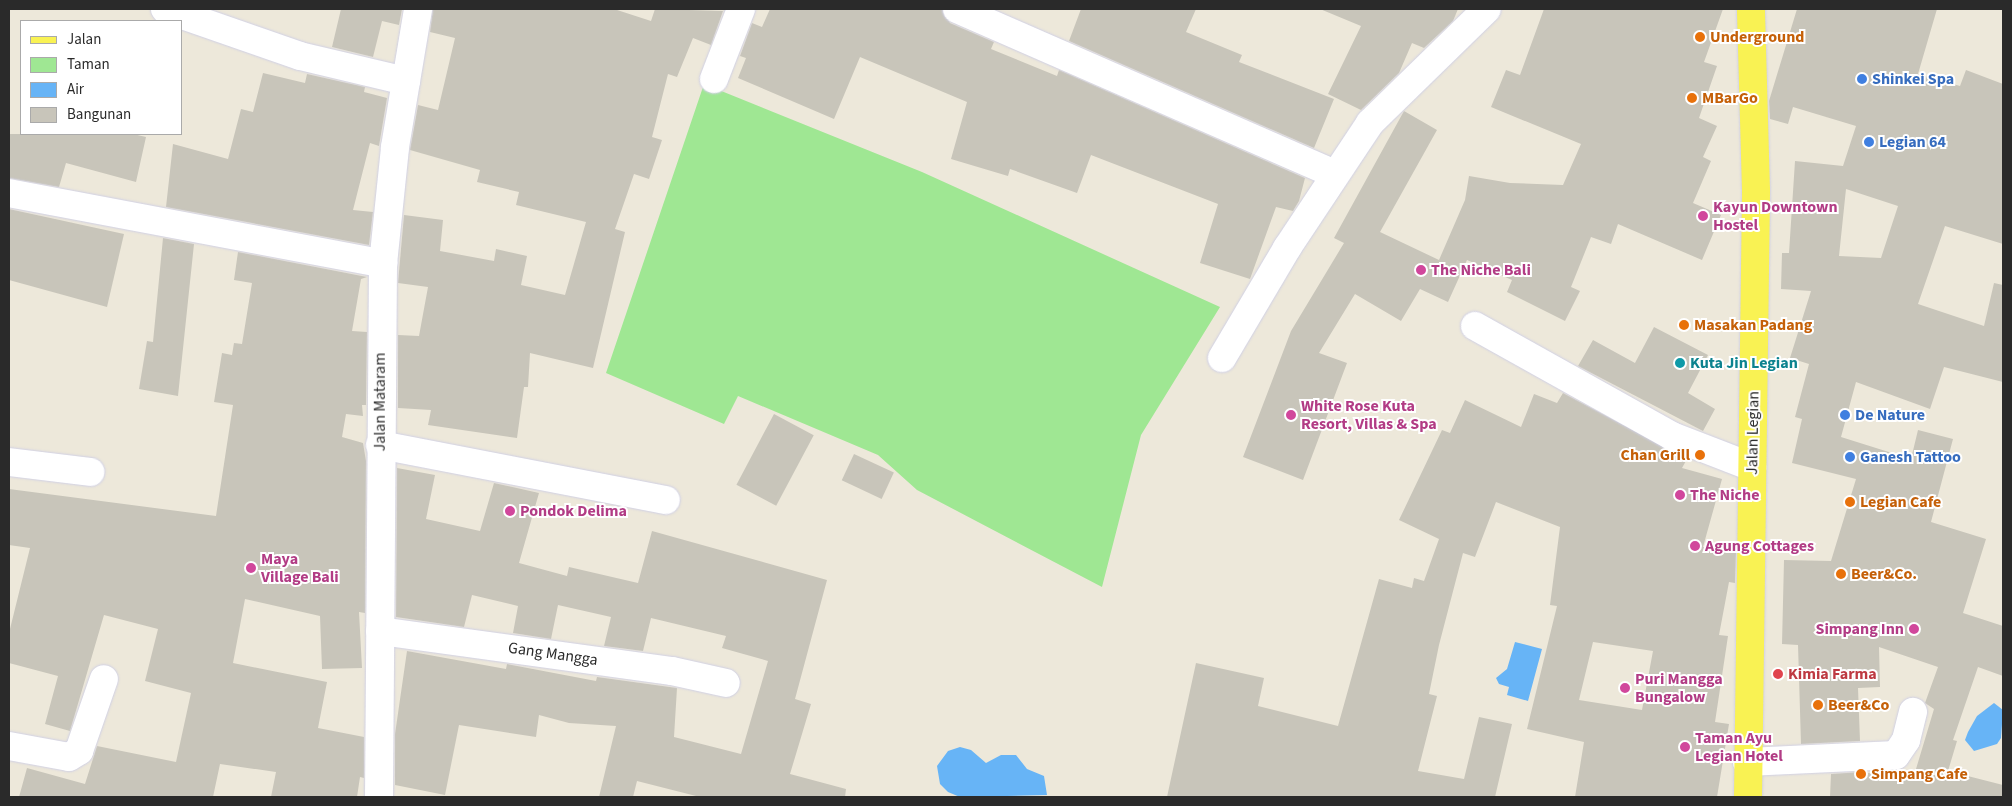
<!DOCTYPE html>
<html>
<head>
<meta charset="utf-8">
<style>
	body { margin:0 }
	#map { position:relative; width:2012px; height:806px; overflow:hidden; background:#ede8da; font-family:"Source Sans 3",sans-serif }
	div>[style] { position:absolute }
	.green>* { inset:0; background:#9fe793 }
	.water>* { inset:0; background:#67b4f6 }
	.building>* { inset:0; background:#c8c5ba; transform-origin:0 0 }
	.roads { filter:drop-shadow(0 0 1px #d0d0e4) drop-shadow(0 0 1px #d0d0e4) }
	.minor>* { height:28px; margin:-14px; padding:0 14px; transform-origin:14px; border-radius:14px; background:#fff }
	.major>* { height:28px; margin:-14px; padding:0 14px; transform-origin:14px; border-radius:14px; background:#f9f253 }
	.dots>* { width:14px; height:14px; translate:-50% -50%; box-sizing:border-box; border:2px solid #fff; border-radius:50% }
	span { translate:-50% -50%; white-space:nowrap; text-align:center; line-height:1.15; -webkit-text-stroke:4px #fff; paint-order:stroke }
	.food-label { font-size:16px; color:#c56008; font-weight:700 }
	.left { translate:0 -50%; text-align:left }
	.right { translate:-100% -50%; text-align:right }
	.shop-label { font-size:16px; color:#366cbe; font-weight:700 }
	.hotel-label { font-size:16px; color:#b23c85; font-weight:700 }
	.culture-label { font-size:16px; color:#0d838f; font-weight:700 }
	.street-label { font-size:16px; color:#2a2a2a }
	.health-label { font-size:16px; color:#be3a42; font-weight:700 }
	.frame { position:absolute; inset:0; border:10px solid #2a2a2a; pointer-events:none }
	.legend { position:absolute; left:20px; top:20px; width:162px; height:115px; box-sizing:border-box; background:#fff; border:1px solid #aaa; margin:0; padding:6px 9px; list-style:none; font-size:15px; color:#2a2a2a }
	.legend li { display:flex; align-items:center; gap:10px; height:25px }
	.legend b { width:25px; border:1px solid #aaa }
</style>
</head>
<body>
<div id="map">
	<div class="green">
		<i style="clip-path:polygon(704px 84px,922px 172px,1220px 307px,1141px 435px,1102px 587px,917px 490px,878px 455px,738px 396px,724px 424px,606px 373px)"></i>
	</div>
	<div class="water">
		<i style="clip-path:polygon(1515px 642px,1542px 649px,1528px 701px,1507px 695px,1509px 687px,1499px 684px,1496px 678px,1507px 669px)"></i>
		<i style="clip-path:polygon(1994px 703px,2003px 710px,2001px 738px,1997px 744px,1974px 751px,1965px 740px,1968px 732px,1977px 716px)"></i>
		<i style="clip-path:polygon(960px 747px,971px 750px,986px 763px,1001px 755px,1016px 755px,1027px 769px,1044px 776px,1047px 795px,960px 797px,948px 792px,940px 784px,937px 766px,948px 751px)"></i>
	</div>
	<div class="building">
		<i style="clip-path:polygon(341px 9px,402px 9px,399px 25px,382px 21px,373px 57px,332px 47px)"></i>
		<i style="clip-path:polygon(433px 9px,614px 9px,651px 21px,655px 9px,723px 11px,711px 45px,693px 38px,677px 77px,668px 74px,652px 137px,662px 140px,649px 179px,634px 174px,615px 229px,625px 232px,593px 368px,530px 353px,528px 387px,524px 387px,517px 438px,428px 425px,431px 410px,398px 408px,398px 335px,419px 336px,428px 287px,398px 283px,404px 215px,443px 220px,440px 251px,494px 261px,496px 249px,527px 256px,521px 285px,565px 295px,586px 222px,516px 205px,519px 192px,477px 182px,480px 170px,410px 150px,418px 105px,438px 110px,455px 38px,430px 32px)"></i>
		<i style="clip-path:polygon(770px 9px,942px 9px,950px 23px,994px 42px,991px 49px,1057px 76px,1059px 70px,1305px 178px,1299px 201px,1293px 211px,1276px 207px,1250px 279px,1200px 263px,1218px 204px,1091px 155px,1077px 193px,1010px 169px,1008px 176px,951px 159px,967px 102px,860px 57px,834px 119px,738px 78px,746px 58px,740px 56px,752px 23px,762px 27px)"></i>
		<i style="clip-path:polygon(1081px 9px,1196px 9px,1186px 32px,1242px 55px,1239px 62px,1334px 99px,1314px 148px,1069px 41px)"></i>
		<i style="clip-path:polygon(1320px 9px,1458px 9px,1453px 21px,1424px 48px,1412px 43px,1399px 73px,1361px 110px,1328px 94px,1361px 26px)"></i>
		<i style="clip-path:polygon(1544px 9px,1723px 9px,1704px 62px,1717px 66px,1699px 118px,1717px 126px,1703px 157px,1711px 161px,1693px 203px,1721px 215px,1702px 260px,1618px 224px,1611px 244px,1591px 237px,1571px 287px,1580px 291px,1565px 321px,1507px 292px,1512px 280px,1467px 260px,1448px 302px,1420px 289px,1401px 321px,1355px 294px,1319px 353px,1347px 363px,1303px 480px,1243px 457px,1291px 331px,1344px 243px,1334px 238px,1404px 111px,1437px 130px,1380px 232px,1439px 260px,1465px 200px,1469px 176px,1510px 183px,1563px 185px,1581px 144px,1491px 107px,1506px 70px,1520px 75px)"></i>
		<i style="clip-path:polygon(evenodd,1797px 9px,1937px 9px,1918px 74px,1960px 86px,1966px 70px,2003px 84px,2003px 244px,1945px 226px,1918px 304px,1984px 326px,1994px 283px,2003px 285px,2003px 382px,1944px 367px,1930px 409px,1856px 382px,1841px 437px,1911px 459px,1918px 430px,1953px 439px,1931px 522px,1986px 539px,1963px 613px,2003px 626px,2003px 676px,1978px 667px,1953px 740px,1957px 741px,1948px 771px,2003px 785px,2003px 797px,1830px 797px,1831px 774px,1861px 772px,1913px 779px,1934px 709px,1925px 703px,1938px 667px,1879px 647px,1880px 687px,1858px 688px,1860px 741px,1801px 744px,1798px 645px,1782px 644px,1784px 560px,1831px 561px,1856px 479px,1792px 463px,1802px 419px,1795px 417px,1809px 364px,1790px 358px,1811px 291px,1781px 289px,1782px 253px,1789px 253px,1795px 161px,1843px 166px,1856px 126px,1793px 107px,1788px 124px,1770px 119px,1769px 101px,1797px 9px,1846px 189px,1898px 206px,1881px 258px,1839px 256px,1846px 189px)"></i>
		<i style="clip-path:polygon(263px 73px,305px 83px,307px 74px,365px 87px,364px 92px,387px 98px,379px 146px,370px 143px,353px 210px,373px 212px,369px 245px,166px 207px,173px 144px,228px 159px,241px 109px,253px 112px)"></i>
		<i style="clip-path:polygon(9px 134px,133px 134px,146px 137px,136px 182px,66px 163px,59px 187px,9px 178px)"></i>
		<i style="clip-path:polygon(9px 209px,124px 234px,107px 307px,9px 280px)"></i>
		<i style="clip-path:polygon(163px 238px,194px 244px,178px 396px,139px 389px,147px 341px,153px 342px)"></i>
		<i style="clip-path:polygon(238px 252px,367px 277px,361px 279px,352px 331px,367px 332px,366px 405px,362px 405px,363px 416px,346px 414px,342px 437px,363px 443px,366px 461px,365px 613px,359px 612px,362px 668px,322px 669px,320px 616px,245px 599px,233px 663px,327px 682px,318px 728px,364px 737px,364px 778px,360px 777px,357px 797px,271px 797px,276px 772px,220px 764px,213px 797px,19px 797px,27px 768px,85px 784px,97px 746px,176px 762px,191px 693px,145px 681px,158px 629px,104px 615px,70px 731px,45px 724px,58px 676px,9px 663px,9px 633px,30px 548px,9px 545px,9px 489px,216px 516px,233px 405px,214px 402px,222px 353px,232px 355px,234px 343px,242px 344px,252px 283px,234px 280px)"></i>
		<i style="clip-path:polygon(1654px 327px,1708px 355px,1688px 393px,1715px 409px,1703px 431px,1578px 366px,1593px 340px,1635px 363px)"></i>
		<i style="clip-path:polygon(evenodd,1563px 393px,1687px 459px,1682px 468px,1722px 479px,1703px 547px,1736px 553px,1735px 583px,1729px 582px,1719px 635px,1728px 636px,1715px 722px,1729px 724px,1717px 797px,1575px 797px,1584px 742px,1527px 729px,1557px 606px,1550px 605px,1560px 527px,1496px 502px,1475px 557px,1463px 553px,1439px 645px,1429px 694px,1437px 696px,1418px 771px,1464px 779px,1479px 717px,1512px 724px,1495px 797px,1167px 797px,1196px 663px,1264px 678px,1258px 706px,1338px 726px,1379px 579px,1412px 588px,1414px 578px,1424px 581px,1439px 539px,1399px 520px,1442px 430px,1450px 433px,1465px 400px,1521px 427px,1534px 394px,1557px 403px,1563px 393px,1593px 642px,1653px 651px,1642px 710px,1579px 700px,1593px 642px)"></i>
		<i style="left:774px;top:414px;width:45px;height:80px;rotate:28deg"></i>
		<i style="left:854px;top:454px;width:44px;height:29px;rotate:25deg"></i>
		<i style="clip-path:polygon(397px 468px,435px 475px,426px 519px,480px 531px,494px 483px,539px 493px,519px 563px,567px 576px,569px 567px,638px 583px,652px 531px,827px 580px,795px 699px,811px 704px,790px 774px,846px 789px,845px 797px,700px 797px,637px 781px,633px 797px,599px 797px,616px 726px,569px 723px,539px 715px,536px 737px,459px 725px,445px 795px,395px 785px,395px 734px,407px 651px,506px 669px,507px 664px,596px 681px,597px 677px,677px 688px,674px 737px,741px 754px,768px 661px,722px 648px,726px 636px,651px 618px,643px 651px,604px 646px,611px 617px,558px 605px,551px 639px,513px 633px,518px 606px,472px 595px,464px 627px,396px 617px)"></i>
	</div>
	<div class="roads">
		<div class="minor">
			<i style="left:165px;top:9px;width:143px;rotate:19.2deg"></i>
			<i style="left:300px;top:56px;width:109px;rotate:13.3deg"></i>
			<i style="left:957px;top:9px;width:412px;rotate:23.6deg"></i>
			<i style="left:714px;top:79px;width:75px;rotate:-68.9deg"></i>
			<i style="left:9px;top:193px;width:381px;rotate:10.7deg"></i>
			<i style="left:1475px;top:326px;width:226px;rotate:29.2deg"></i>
			<i style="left:1672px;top:436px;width:86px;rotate:21.2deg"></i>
			<i style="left:1222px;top:358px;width:128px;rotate:-59.4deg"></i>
			<i style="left:1287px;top:248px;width:150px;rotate:-56.4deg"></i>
			<i style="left:1370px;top:123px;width:163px;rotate:-44.3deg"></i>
			<i style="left:380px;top:445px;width:291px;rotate:10.9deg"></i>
			<i style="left:9px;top:462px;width:82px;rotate:7deg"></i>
			<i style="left:380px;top:631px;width:295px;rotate:7.8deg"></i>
			<i style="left:672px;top:671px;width:55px;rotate:12.5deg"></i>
			<i style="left:9px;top:746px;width:61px;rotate:10.4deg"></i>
			<i style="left:69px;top:757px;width:12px;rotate:-31deg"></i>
			<i style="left:79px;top:751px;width:76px;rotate:-70.9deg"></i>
			<i style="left:1747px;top:762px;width:149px;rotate:-2.7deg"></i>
			<i style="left:1896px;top:755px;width:18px;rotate:-56deg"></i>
			<i style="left:1906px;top:740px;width:29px;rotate:-76deg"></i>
			<i style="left:379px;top:797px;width:533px;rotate:-89.57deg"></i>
			<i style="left:383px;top:264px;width:118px;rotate:-84.1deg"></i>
			<i style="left:395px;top:147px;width:140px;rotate:-80.5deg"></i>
		</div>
		<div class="major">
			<i style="left:1748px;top:797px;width:606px;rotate:-89.24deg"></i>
			<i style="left:1756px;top:191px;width:182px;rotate:-91.6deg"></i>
		</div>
	</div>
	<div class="dots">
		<i style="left:1700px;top:37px;background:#e8710a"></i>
		<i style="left:1862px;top:79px;background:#3f7fe0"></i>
		<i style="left:1692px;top:98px;background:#e8710a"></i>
		<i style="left:1869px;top:142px;background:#3f7fe0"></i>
		<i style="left:1703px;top:216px;background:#d1479c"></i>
		<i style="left:1421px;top:270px;background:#d1479c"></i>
		<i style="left:1684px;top:325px;background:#e8710a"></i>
		<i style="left:1680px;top:363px;background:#0f9aa8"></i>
		<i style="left:1291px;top:415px;background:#d1479c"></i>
		<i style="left:1845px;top:415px;background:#3f7fe0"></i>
		<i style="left:1700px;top:455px;background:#e8710a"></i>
		<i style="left:1850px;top:457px;background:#3f7fe0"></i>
		<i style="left:1680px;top:495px;background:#d1479c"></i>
		<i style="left:1850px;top:502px;background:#e8710a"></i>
		<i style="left:510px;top:511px;background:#d1479c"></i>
		<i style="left:1695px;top:546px;background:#d1479c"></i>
		<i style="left:251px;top:568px;background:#d1479c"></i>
		<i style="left:1841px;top:574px;background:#e8710a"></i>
		<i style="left:1914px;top:629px;background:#d1479c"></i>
		<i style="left:1778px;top:674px;background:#e0444e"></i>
		<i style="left:1625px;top:688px;background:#d1479c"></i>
		<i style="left:1818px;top:705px;background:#e8710a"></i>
		<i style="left:1685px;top:747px;background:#d1479c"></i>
		<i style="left:1861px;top:774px;background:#e8710a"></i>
	</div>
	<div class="food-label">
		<span class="left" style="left:1710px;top:37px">Underground</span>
		<span class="left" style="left:1702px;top:98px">MBarGo</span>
		<span class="left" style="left:1694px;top:325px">Masakan Padang</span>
		<span class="right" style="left:1690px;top:455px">Chan Grill</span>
		<span class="left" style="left:1860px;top:502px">Legian Cafe</span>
		<span class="left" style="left:1851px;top:574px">Beer&amp;Co.</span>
		<span class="left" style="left:1828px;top:705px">Beer&amp;Co</span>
		<span class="left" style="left:1871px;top:774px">Simpang Cafe</span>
	</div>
	<div class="shop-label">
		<span class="left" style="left:1872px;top:79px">Shinkei Spa</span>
		<span class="left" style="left:1879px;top:142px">Legian 64</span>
		<span class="left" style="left:1855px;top:415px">De Nature</span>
		<span class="left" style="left:1860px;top:457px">Ganesh Tattoo</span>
	</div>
	<div class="hotel-label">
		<span class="left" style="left:1713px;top:216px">Kayun Downtown<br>Hostel</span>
		<span class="left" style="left:1431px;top:270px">The Niche Bali</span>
		<span class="left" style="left:1301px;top:415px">White Rose Kuta<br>Resort, Villas &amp; Spa</span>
		<span class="left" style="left:1690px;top:495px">The Niche</span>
		<span class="left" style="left:520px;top:511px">Pondok Delima</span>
		<span class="left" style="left:1705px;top:546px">Agung Cottages</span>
		<span class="left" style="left:261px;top:568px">Maya<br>Village Bali</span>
		<span class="right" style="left:1904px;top:629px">Simpang Inn</span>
		<span class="left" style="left:1635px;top:688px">Puri Mangga<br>Bungalow</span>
		<span class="left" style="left:1695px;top:747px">Taman Ayu<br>Legian Hotel</span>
	</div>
	<div class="culture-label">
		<span class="left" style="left:1690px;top:363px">Kuta Jin Legian</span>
	</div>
	<div class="street-label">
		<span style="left:380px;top:402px;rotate:-90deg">Jalan Mataram</span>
		<span style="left:1753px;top:433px;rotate:-89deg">Jalan Legian</span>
		<span style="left:553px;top:654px;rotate:8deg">Gang Mangga</span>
	</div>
	<div class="health-label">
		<span class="left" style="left:1788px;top:674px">Kimia Farma</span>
	</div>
	<div class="frame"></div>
	<ul class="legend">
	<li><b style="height:6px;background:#f9f253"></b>Jalan</li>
	<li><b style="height:14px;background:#9fe793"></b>Taman</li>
	<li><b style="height:14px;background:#67b4f6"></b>Air</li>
	<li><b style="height:14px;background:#c8c5ba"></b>Bangunan</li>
	</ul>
</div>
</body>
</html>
